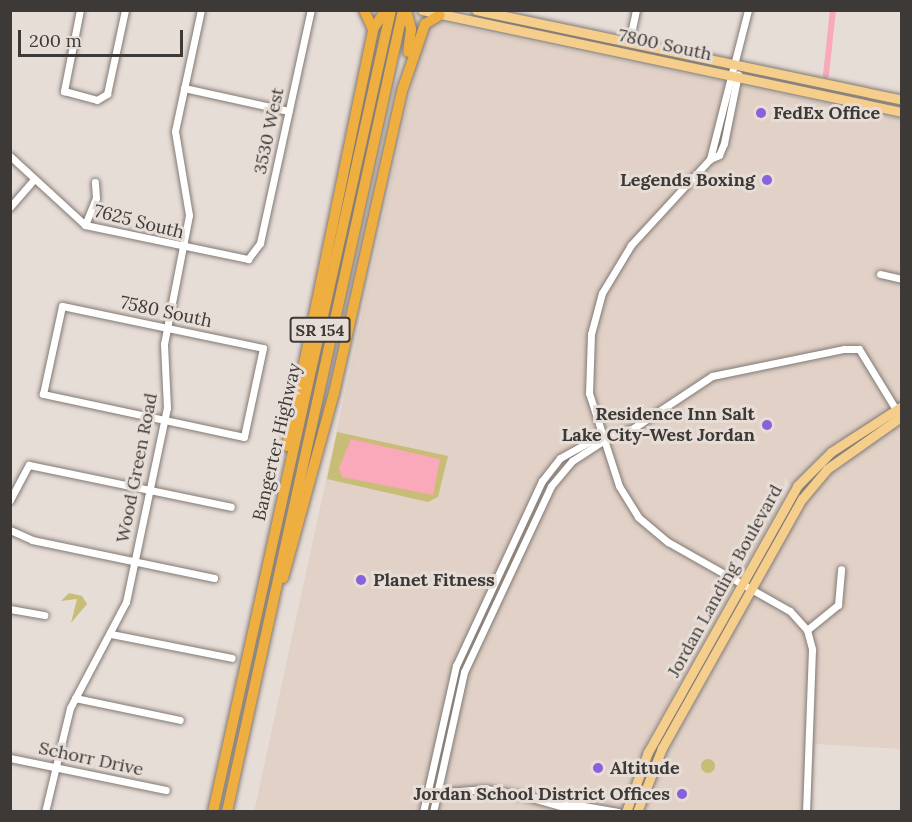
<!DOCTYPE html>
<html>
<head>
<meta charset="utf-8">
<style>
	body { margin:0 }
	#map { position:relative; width:912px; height:822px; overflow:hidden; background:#e7ddd7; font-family:Lora,serif }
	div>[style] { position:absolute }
	.built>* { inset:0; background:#e1d1c7 }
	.green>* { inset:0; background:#c8bd76 }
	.round { border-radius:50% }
	.water>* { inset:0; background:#f9a9b9 }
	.canal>* { height:6px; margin:-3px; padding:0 3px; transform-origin:3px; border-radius:3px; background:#f9a9b9 }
	.roads { filter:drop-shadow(0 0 2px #817974) drop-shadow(0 0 2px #817974) }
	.minor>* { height:7px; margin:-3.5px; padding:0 3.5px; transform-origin:3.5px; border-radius:3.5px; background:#fff }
	.major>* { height:9px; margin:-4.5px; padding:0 4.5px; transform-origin:4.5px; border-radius:4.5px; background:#f5ce8c }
	.highway>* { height:10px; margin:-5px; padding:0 5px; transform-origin:5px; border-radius:5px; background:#eeae40 }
	.dots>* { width:16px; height:16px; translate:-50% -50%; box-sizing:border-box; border:3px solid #e7ddd7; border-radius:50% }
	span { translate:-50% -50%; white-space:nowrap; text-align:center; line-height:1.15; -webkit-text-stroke:6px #e7ddd7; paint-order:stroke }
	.shield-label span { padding:2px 4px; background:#e7ddd7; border:2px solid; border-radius:4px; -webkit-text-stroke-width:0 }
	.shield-label { font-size:16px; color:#3d3937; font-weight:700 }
	.street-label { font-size:18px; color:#3d3937 }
	.poi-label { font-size:18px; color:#3d3937; font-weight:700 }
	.left { translate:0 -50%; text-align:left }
	.right { translate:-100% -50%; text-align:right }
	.frame { position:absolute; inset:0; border:12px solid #3d3937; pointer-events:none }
	.scale { position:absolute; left:18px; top:30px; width:165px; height:27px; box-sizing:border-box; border:3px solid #3d3937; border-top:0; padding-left:8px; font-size:18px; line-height:21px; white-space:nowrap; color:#3d3937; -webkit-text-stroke:4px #e7ddd7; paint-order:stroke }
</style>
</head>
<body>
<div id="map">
	<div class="built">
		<i style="clip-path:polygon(438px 22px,901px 119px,902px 397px,888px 405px,902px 409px,901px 749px,815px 744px,812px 811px,643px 811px,667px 752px,804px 507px,785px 477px,782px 501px,647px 741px,621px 811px,254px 812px,421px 43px,429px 23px)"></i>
	</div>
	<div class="green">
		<i style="clip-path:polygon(337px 432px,448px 456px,438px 497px,428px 502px,327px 479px)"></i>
		<i style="clip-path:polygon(827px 461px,803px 493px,753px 576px,797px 492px)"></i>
		<i style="clip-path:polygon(69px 593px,82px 596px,87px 604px,71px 623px,77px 599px,61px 601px)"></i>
		<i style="clip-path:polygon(722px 630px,654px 756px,633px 806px,652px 750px)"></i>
		<i class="round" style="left:701px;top:759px;width:14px;height:14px"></i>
	</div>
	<div class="water">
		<i style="clip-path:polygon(351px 439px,440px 459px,433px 495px,342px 477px,339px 468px)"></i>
	</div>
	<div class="canal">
		<i style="left:826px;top:75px;width:65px;rotate:-83.9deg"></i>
	</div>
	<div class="roads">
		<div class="minor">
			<i style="left:80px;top:10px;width:83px;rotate:101.2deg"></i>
			<i style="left:64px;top:91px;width:34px;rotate:15deg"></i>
			<i style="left:97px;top:100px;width:12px;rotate:-31deg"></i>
			<i style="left:107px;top:94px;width:86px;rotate:-77.9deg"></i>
			<i style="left:748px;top:10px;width:154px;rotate:104.3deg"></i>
			<i style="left:710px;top:159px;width:117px;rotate:132.6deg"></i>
			<i style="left:631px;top:245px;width:56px;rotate:121.1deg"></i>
			<i style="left:602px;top:293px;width:42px;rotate:105deg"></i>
			<i style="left:591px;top:334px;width:59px;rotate:91.9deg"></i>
			<i style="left:589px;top:393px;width:98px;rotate:72.1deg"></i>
			<i style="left:619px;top:486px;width:36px;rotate:58deg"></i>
			<i style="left:638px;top:517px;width:39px;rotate:40deg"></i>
			<i style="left:668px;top:542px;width:140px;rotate:29.5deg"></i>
			<i style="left:790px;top:611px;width:25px;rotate:48deg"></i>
			<i style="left:807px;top:630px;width:20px;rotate:75deg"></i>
			<i style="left:812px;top:649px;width:163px;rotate:92.1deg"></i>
			<i style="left:629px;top:43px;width:34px;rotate:-78deg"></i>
			<i style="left:184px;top:88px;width:107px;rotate:12.4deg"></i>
			<i style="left:10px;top:156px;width:102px;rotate:42.6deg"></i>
			<i style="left:85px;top:225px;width:167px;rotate:11.8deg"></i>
			<i style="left:248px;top:259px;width:20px;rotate:-53deg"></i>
			<i style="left:260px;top:243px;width:239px;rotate:-77.7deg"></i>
			<i style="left:710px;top:159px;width:10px;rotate:-24deg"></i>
			<i style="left:719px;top:155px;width:13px;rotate:-67deg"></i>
			<i style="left:724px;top:143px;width:70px;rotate:-78.5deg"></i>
			<i style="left:10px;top:207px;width:37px;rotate:-49deg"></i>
			<i style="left:85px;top:225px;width:29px;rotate:-68deg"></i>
			<i style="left:96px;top:198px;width:16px;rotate:-94deg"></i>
			<i style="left:880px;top:274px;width:23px;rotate:13deg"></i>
			<i style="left:62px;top:306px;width:205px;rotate:11.8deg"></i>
			<i style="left:263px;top:348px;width:91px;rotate:102.1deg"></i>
			<i style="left:244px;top:437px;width:206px;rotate:-167.9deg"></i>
			<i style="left:43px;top:394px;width:90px;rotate:-77.8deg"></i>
			<i style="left:10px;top:500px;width:40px;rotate:-62deg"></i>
			<i style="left:29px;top:465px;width:206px;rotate:11.7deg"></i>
			<i style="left:10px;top:530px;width:24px;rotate:24deg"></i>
			<i style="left:32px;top:540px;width:186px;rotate:11.8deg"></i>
			<i style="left:10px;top:609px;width:35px;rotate:10deg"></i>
			<i style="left:807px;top:630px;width:40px;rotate:-39deg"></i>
			<i style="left:838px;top:605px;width:36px;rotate:-85deg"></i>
			<i style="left:111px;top:634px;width:123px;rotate:11.2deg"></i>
			<i style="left:75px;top:698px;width:107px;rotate:11.8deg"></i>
			<i style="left:10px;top:758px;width:159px;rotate:11.6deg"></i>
			<i style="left:433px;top:793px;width:53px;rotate:-4.3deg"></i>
			<i style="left:486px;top:789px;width:134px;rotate:9.9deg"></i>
			<i style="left:528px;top:797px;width:55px;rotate:15.8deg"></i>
			<i style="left:45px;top:812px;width:107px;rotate:-76.5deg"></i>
			<i style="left:70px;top:708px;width:120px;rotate:-62.2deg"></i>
			<i style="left:126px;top:602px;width:198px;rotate:-78.1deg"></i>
			<i style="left:167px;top:408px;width:64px;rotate:-92.7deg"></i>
			<i style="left:164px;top:344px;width:131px;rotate:-79deg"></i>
			<i style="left:189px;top:215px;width:85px;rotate:-99.5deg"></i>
			<i style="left:175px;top:131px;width:124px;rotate:-77.9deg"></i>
			<i style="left:423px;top:812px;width:150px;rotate:-77.3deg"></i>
			<i style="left:456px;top:666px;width:204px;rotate:-65.1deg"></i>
			<i style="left:542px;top:481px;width:29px;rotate:-52deg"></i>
			<i style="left:560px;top:458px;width:35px;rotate:-29deg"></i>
			<i style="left:591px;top:441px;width:43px;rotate:-16.3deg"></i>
			<i style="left:632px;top:429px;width:96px;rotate:-33.5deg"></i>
			<i style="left:712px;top:376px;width:135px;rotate:-11.6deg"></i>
			<i style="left:844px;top:349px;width:15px"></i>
			<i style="left:859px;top:349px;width:75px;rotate:58.6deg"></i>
			<i style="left:433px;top:812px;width:143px;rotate:-77.5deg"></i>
			<i style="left:464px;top:672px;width:205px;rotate:-64.9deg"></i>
			<i style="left:551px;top:486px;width:33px;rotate:-50deg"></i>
			<i style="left:572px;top:461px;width:37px;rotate:-33deg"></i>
		</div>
		<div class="major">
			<i style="left:422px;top:10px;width:491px;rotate:12deg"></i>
			<i style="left:476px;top:10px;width:435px;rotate:11.9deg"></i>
			<i style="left:626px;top:812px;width:64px;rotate:-69.9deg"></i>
			<i style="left:648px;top:752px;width:305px;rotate:-60.7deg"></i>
			<i style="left:797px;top:486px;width:48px;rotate:-45deg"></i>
			<i style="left:831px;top:452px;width:85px;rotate:-32.9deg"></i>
			<i style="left:637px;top:812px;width:69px;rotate:-68.7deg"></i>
			<i style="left:662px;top:748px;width:286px;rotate:-60.7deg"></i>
			<i style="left:802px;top:499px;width:39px;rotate:-50deg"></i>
			<i style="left:827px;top:469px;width:92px;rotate:-35.2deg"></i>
		</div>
		<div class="highway">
			<i style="left:364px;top:10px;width:21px;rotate:65deg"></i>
			<i style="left:406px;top:10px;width:20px;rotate:75deg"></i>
			<i style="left:411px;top:29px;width:23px;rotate:97deg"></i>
			<i style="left:287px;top:446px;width:426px;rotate:-78.3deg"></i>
			<i style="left:373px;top:29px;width:23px;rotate:-56deg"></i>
			<i style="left:283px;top:578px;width:192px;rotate:-74.6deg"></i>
			<i style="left:334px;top:393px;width:313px;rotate:-77.3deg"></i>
			<i style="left:403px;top:88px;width:68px;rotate:-71deg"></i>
			<i style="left:425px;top:24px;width:17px;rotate:-31deg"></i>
			<i style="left:213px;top:812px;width:822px;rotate:-77.49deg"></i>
			<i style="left:227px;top:812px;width:821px;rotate:-77.62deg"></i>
		</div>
	</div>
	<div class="dots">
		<i style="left:761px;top:113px;background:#8961db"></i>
		<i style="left:767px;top:180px;background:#8961db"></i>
		<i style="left:767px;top:425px;background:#8961db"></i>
		<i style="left:361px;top:580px;background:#8961db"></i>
		<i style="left:598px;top:768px;background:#8961db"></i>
		<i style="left:682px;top:794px;background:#8961db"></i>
	</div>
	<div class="shield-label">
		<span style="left:320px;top:330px">SR 154</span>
	</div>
	<div class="street-label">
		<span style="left:665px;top:45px;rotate:12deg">7800 South</span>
		<span style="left:269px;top:131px;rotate:-78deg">3530 West</span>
		<span style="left:139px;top:222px;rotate:14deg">7625 South</span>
		<span style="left:166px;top:312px;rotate:12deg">7580 South</span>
		<span style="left:277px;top:442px;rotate:-77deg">Bangerter Highway</span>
		<span style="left:137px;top:468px;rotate:-79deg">Wood Green Road</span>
		<span style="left:725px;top:581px;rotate:-61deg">Jordan Landing Boulevard</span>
		<span style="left:91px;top:759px;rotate:12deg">Schorr Drive</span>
	</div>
	<div class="poi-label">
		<span class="left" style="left:773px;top:113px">FedEx Office</span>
		<span class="right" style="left:755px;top:180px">Legends Boxing</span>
		<span class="right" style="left:755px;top:425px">Residence Inn Salt<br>Lake City-West Jordan</span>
		<span class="left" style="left:373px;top:580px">Planet Fitness</span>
		<span class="left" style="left:610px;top:768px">Altitude</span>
		<span class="right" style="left:670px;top:794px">Jordan School District Offices</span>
	</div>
	<div class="frame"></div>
	<div class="scale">200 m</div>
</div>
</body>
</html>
